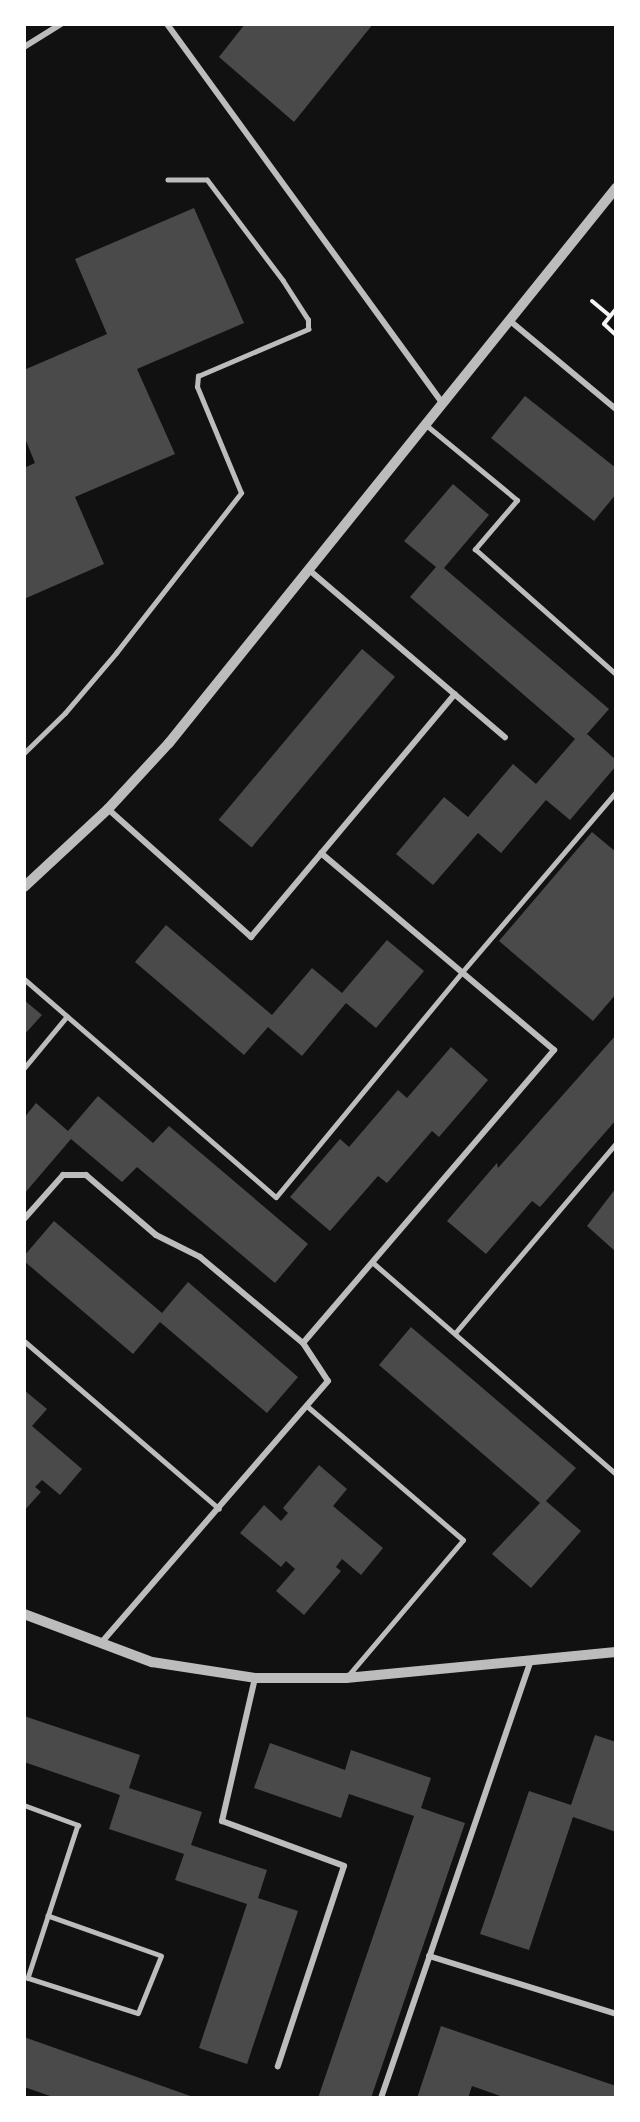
<!DOCTYPE html>
<html>
<head>
<meta charset="utf-8">
<style>
	body { margin:0 }
	#map { position:relative; width:640px; height:2122px; overflow:hidden; background:#111; font-family:Figtree,sans-serif }
	div>[style] { position:absolute }
	.building>* { inset:0; background:#4a4a4a; transform-origin:0 0 }
	.path>* { height:4px; margin:-2px; padding:0 2px; transform-origin:2px; border-radius:2px; background:#f5f5f5 }
	.service>* { height:4.5px; margin:-2.25px; padding:0 2.25px; transform-origin:2.25px; border-radius:2.25px; background:#bcbcbc }
	.pedestrian>* { height:5px; margin:-2.5px; padding:0 2.5px; transform-origin:2.5px; border-radius:2.5px; background:#bcbcbc }
	.minor>* { height:6px; margin:-3px; padding:0 3px; transform-origin:3px; border-radius:3px; background:#bcbcbc }
	.tertiary>* { height:10px; margin:-5px; padding:0 5px; transform-origin:5px; border-radius:5px; background:#bcbcbc }
	span { translate:-50% -50%; white-space:nowrap; text-align:center; line-height:1.15; -webkit-text-stroke:6px #fff; paint-order:stroke }
	.frame { position:absolute; inset:0; border:26px solid #fff; pointer-events:none }
</style>
</head>
<body>
<div id="map">
	<div class="building">
		<i style="clip-path:polygon(245px 24px,373px 24px,294px 122px,219px 57px)"></i>
		<i style="clip-path:polygon(194px 208px,244px 323px,137px 369px,175px 454px,75px 497px,104px 564px,24px 599px,24px 468px,35px 463px,24px 436px,24px 370px,107px 334px,75px 259px)"></i>
		<i style="clip-path:polygon(525px 396px,616px 468px,616px 494px,594px 521px,491px 438px)"></i>
		<i style="clip-path:polygon(453px 484px,489px 515px,444px 568px,609px 709px,587px 734px,616px 760px,616px 766px,570px 820px,546px 800px,501px 853px,478px 833px,433px 885px,396px 854px,444px 797px,468px 817px,513px 764px,536px 784px,575px 739px,410px 597px,436px 567px,404px 541px)"></i>
		<i style="left:362px;top:649px;width:43px;height:223px;rotate:40deg"></i>
		<i style="clip-path:polygon(592px 832px,616px 852px,616px 994px,593px 1021px,499px 941px)"></i>
		<i style="clip-path:polygon(166px 925px,272px 1015px,312px 968px,342px 993px,387px 940px,424px 971px,376px 1028px,346px 1003px,302px 1056px,268px 1027px,244px 1055px,135px 962px)"></i>
		<i style="clip-path:polygon(24px 1000px,42px 1015px,24px 1035px)"></i>
		<i style="clip-path:polygon(616px 1035px,616px 1120px,540px 1207px,532px 1201px,486px 1254px,447px 1221px,497px 1163px,498px 1168px)"></i>
		<i style="clip-path:polygon(451px 1047px,488px 1080px,439px 1137px,432px 1131px,387px 1183px,378px 1176px,330px 1231px,290px 1197px,340px 1139px,349px 1147px,398px 1090px,407px 1098px)"></i>
		<i style="clip-path:polygon(98px 1096px,153px 1143px,169px 1126px,308px 1244px,275px 1283px,137px 1167px,122px 1182px,71px 1139px,24px 1194px,24px 1118px,36px 1103px,68px 1131px)"></i>
		<i style="clip-path:polygon(616px 1188px,616px 1252px,587px 1226px)"></i>
		<i style="clip-path:polygon(54px 1221px,162px 1313px,188px 1282px,298px 1377px,267px 1413px,160px 1322px,133px 1354px,24px 1261px,24px 1256px)"></i>
		<i style="clip-path:polygon(411px 1327px,576px 1468px,546px 1501px,581px 1531px,531px 1588px,492px 1554px,540px 1503px,379px 1365px)"></i>
		<i style="clip-path:polygon(24px 1390px,47px 1409px,32px 1426px,82px 1469px,60px 1495px,42px 1480px,35px 1487px,41px 1492px,24px 1511px)"></i>
		<i style="clip-path:polygon(319px 1465px,347px 1489px,333px 1506px,383px 1548px,361px 1575px,342px 1559px,336px 1567px,341px 1571px,304px 1615px,276px 1591px,295px 1569px,286px 1561px,281px 1567px,240px 1533px,264px 1505px,281px 1521px,288px 1513px,283px 1508px)"></i>
		<i style="clip-path:polygon(24px 1716px,140px 1755px,129px 1788px,202px 1812px,191px 1845px,267px 1870px,258px 1898px,298px 1911px,247px 2064px,199px 2048px,247px 1904px,175px 1880px,184px 1854px,109px 1829px,120px 1795px,24px 1762px)"></i>
		<i style="clip-path:polygon(595px 1735px,616px 1742px,616px 1832px,573px 1817px,529px 1950px,480px 1934px,529px 1791px,571px 1805px)"></i>
		<i style="clip-path:polygon(270px 1743px,345px 1770px,351px 1750px,431px 1778px,421px 1808px,465px 1823px,371px 2098px,318px 2098px,414px 1816px,349px 1794px,341px 1818px,254px 1788px)"></i>
		<i style="clip-path:polygon(441px 2026px,616px 2086px,616px 2098px,506px 2098px,472px 2086px,468px 2098px,417px 2098px)"></i>
		<i style="clip-path:polygon(24px 2037px,196px 2098px,56px 2098px,24px 2087px)"></i>
	</div>
	<div class="path">
		<i style="left:592px;top:301px;width:23px;rotate:40deg"></i>
		<i style="left:616px;top:309px;width:19px;rotate:129deg"></i>
		<i style="left:604px;top:324px;width:16px;rotate:43deg"></i>
	</div>
	<div class="service">
		<i style="left:24px;top:753px;width:57px;rotate:-44.3deg"></i>
		<i style="left:65px;top:713px;width:79px;rotate:-49.6deg"></i>
		<i style="left:116px;top:653px;width:203px;rotate:-52deg"></i>
		<i style="left:241px;top:493px;width:115px;rotate:-112.5deg"></i>
		<i style="left:197px;top:387px;width:11px;rotate:-85deg"></i>
		<i style="left:198px;top:376px;width:120px;rotate:-23.1deg"></i>
		<i style="left:308px;top:329px;width:9px;rotate:-90deg"></i>
		<i style="left:308px;top:320px;width:46px;rotate:-122.7deg"></i>
		<i style="left:283px;top:281px;width:126px;rotate:-127deg"></i>
		<i style="left:207px;top:180px;width:39px;rotate:180deg"></i>
		<i style="left:24px;top:1805px;width:58px;rotate:20.3deg"></i>
		<i style="left:78px;top:1825px;width:161px;rotate:108.1deg"></i>
		<i style="left:28px;top:1978px;width:115px;rotate:17.7deg"></i>
		<i style="left:138px;top:2013px;width:61px;rotate:-68deg"></i>
		<i style="left:161px;top:1956px;width:120px;rotate:-160.5deg"></i>
	</div>
	<div class="pedestrian">
		<i style="left:426px;top:425px;width:118px;rotate:39.5deg"></i>
		<i style="left:517px;top:500px;width:65px;rotate:130.6deg"></i>
		<i style="left:475px;top:549px;width:188px;rotate:41.6deg"></i>
		<i style="left:24px;top:979px;width:333px;rotate:40.9deg"></i>
		<i style="left:276px;top:1197px;width:292px;rotate:-50.4deg"></i>
		<i style="left:462px;top:972px;width:237px;rotate:-49.5deg"></i>
		<i style="left:24px;top:1068px;width:67px;rotate:-50.4deg"></i>
		<i style="left:372px;top:1262px;width:323px;rotate:41deg"></i>
		<i style="left:455px;top:1333px;width:249px;rotate:-49.7deg"></i>
		<i style="left:24px;top:1341px;width:257px;rotate:40.7deg"></i>
		<i style="left:308px;top:1407px;width:204px;rotate:40.6deg"></i>
		<i style="left:463px;top:1540px;width:181px;rotate:130.3deg"></i>
	</div>
	<div class="minor">
		<i style="left:167px;top:24px;width:468px;rotate:54deg"></i>
		<i style="left:24px;top:47px;width:44px;rotate:-31.9deg"></i>
		<i style="left:509px;top:320px;width:139px;rotate:39.8deg"></i>
		<i style="left:308px;top:569px;width:259px;rotate:40.5deg"></i>
		<i style="left:108px;top:809px;width:192px;rotate:41.8deg"></i>
		<i style="left:251px;top:937px;width:317px;rotate:-50deg"></i>
		<i style="left:24px;top:1219px;width:59px;rotate:-48.4deg"></i>
		<i style="left:63px;top:1175px;width:23px"></i>
		<i style="left:86px;top:1175px;width:92px;rotate:40.6deg"></i>
		<i style="left:156px;top:1235px;width:49px;rotate:26.6deg"></i>
		<i style="left:200px;top:1257px;width:134px;rotate:39.9deg"></i>
		<i style="left:303px;top:1343px;width:45px;rotate:56.7deg"></i>
		<i style="left:328px;top:1381px;width:347px;rotate:130.9deg"></i>
		<i style="left:303px;top:1343px;width:386px;rotate:-49.4deg"></i>
		<i style="left:554px;top:1050px;width:305px;rotate:-139.8deg"></i>
		<i style="left:255px;top:1678px;width:147px;rotate:103deg"></i>
		<i style="left:222px;top:1821px;width:130px;rotate:20.2deg"></i>
		<i style="left:344px;top:1866px;width:211px;rotate:108.3deg"></i>
		<i style="left:429px;top:1956px;width:196px;rotate:17.2deg"></i>
		<i style="left:381px;top:2098px;width:462px;rotate:-71.1deg"></i>
	</div>
	<div class="tertiary">
		<i style="left:24px;top:887px;width:115px;rotate:-42.9deg"></i>
		<i style="left:108px;top:809px;width:90px;rotate:-47.3deg"></i>
		<i style="left:169px;top:743px;width:713px;rotate:-51.15deg"></i>
		<i style="left:24px;top:1614px;width:137px;rotate:20.6deg"></i>
		<i style="left:152px;top:1662px;width:104px;rotate:8.8deg"></i>
		<i style="left:255px;top:1678px;width:91px"></i>
		<i style="left:346px;top:1678px;width:271px;rotate:-5.5deg"></i>
	</div>
	<div class="frame"></div>
</div>
</body>
</html>
